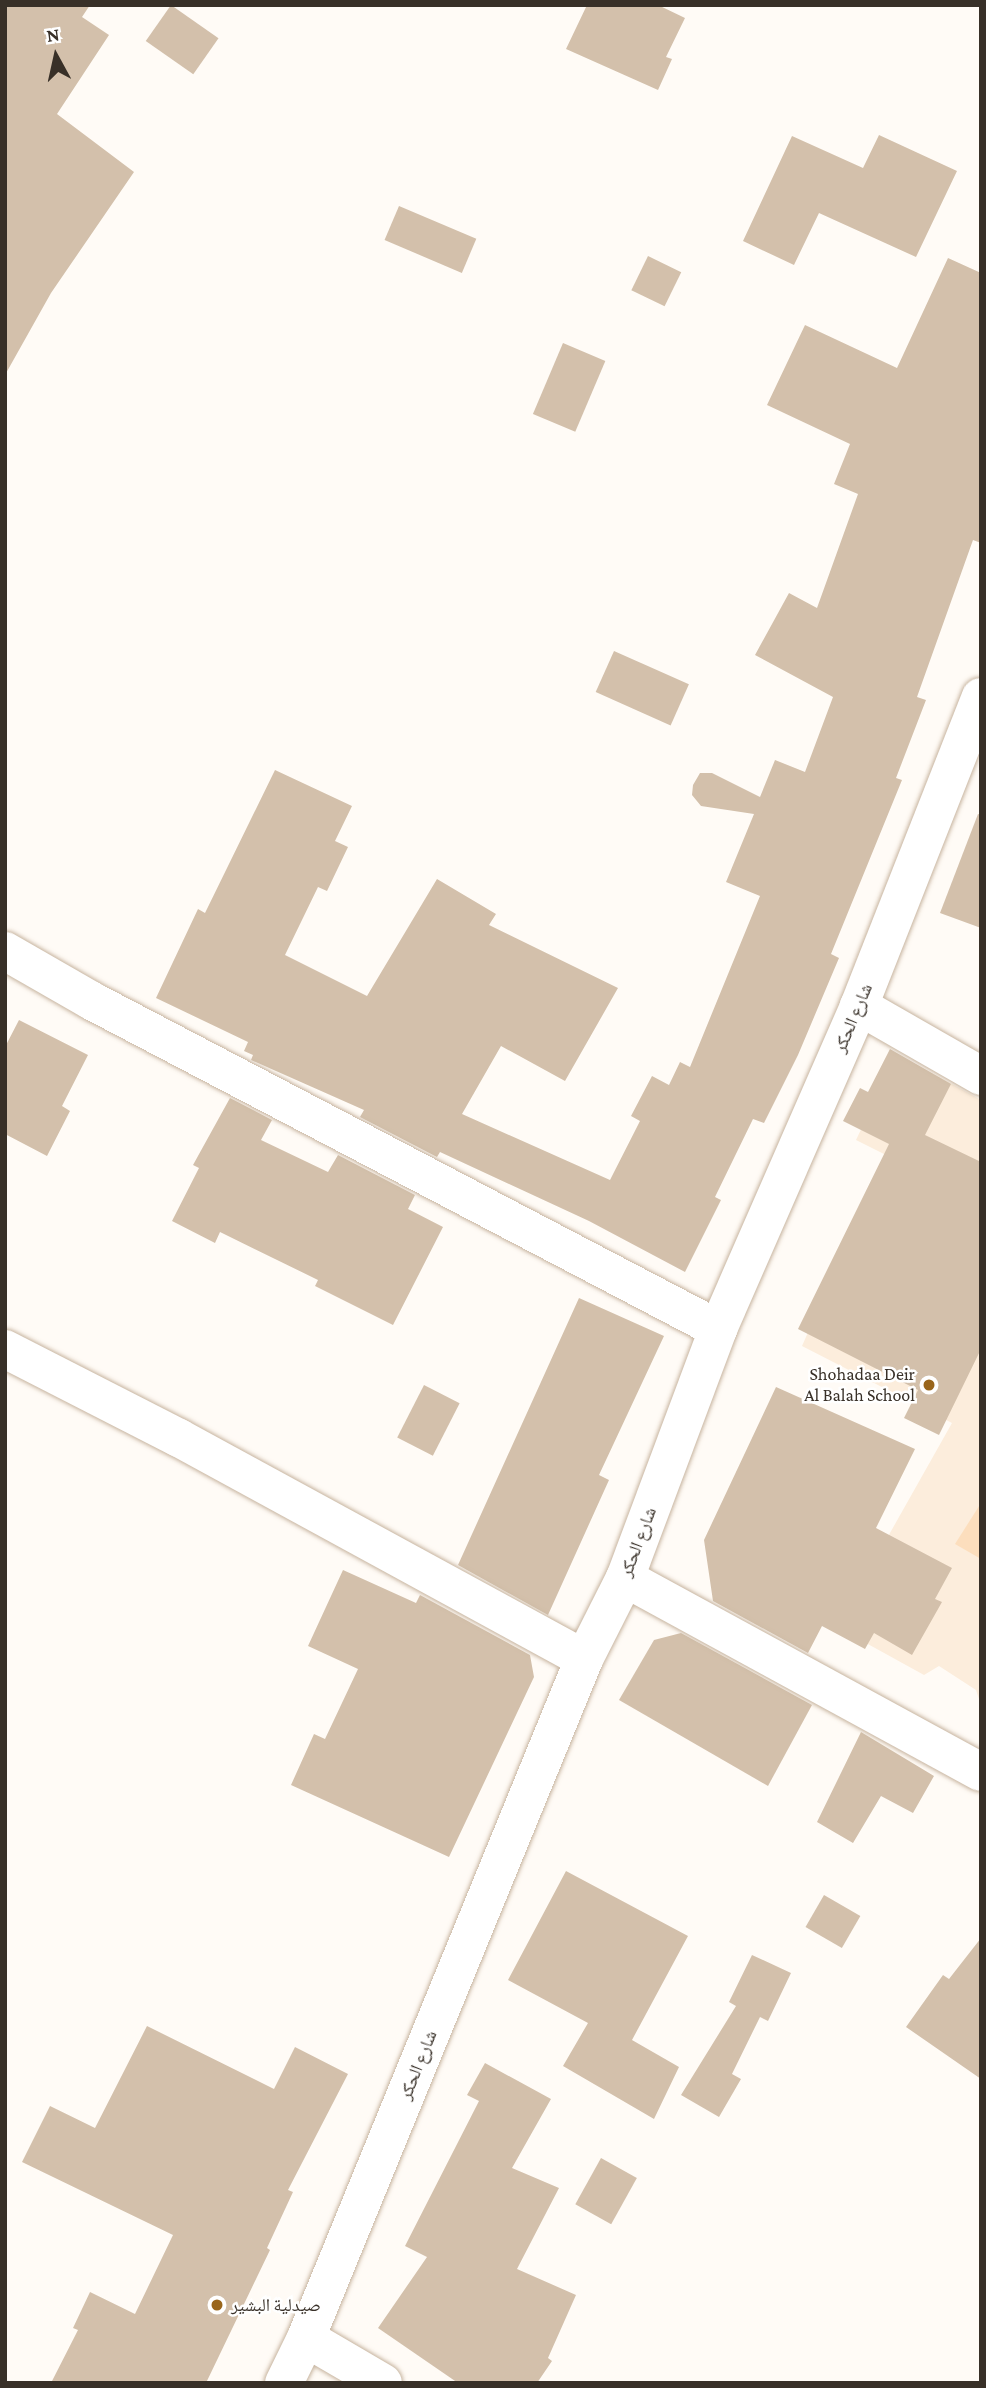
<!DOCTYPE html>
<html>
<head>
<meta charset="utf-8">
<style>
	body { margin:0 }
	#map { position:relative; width:986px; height:2388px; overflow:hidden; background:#fffbf6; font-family:"Crimson Pro","Noto Naskh Arabic",serif }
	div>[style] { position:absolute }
	.built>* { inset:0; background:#fceddc }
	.green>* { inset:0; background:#fcdebd }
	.building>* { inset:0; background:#d3c0ab; transform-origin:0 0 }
	.roads { filter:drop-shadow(0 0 2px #c7b49f) drop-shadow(0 0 2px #c7b49f) }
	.minor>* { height:38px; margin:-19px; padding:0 19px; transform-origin:19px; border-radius:19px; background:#fff }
	.dots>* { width:19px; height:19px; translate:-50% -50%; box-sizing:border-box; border:4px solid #fff; border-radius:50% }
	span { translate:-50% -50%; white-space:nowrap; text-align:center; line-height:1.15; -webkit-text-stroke:5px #fff; paint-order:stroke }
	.street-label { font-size:18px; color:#383028 }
	.poi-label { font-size:18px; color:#383028 }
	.right { translate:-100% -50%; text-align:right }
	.left { translate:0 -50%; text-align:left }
	.frame { position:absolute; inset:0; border:7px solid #383028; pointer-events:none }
	.north { position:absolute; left:21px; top:21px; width:70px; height:70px; -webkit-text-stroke:5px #fff; paint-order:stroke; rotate:352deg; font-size:19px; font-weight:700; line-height:28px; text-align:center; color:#383028 }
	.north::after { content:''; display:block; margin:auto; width:24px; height:32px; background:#383028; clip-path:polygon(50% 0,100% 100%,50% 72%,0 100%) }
</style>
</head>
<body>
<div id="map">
	<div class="built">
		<i style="clip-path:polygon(897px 1054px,981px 1100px,981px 1705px,976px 1690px,939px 1666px,924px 1675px,837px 1627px,952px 1423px,802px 1346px,886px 1155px,856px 1140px)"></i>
	</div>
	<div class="green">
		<i style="clip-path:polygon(981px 1503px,981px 1559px,955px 1544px)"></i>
	</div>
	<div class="building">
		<i style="clip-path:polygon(5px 5px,90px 5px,82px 17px,109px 35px,57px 114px,134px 172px,51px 293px,5px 375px)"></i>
		<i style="left:171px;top:5px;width:58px;height:44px;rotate:35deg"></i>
		<i style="clip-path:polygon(587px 5px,658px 5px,685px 18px,666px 57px,672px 59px,658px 90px,566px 49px)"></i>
		<i style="clip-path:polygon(879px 135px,957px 171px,916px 257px,819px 213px,794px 265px,743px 241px,792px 136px,863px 168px)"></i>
		<i style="left:399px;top:206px;width:84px;height:37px;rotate:23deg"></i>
		<i style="left:648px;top:256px;width:37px;height:38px;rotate:26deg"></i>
		<i style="clip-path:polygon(948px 258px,981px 273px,981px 543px,973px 540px,917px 697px,926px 700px,896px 778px,902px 780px,831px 954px,839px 958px,798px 1055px,764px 1123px,753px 1119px,715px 1197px,721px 1200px,685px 1272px,589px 1221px,440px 1152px,437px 1157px,360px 1117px,364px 1110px,251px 1060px,253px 1055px,244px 1051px,248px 1042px,156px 998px,198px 909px,205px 913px,275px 770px,352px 806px,335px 841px,348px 847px,327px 891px,318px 887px,285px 955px,367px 996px,437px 879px,496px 914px,489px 925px,618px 988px,565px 1081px,501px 1046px,462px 1114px,610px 1180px,640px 1121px,631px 1116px,652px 1076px,669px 1085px,680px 1062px,690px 1067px,760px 896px,726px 882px,754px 814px,701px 806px,692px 795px,693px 785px,700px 773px,712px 773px,760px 797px,775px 760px,805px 772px,833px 697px,755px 655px,789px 593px,817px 608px,858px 494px,834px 484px,850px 444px,767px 405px,805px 325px,897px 368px)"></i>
		<i style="left:563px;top:343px;width:46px;height:77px;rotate:23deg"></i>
		<i style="left:614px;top:651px;width:82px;height:45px;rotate:24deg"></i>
		<i style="clip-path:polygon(978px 814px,981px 815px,981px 928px,940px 913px)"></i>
		<i style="clip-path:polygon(19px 1020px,88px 1055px,62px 1106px,70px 1111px,47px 1156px,5px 1134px,5px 1047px)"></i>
		<i style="clip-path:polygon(890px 1049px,951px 1084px,925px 1135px,981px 1162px,981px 1349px,939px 1435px,904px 1418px,918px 1390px,798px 1329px,889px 1144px,843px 1121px,860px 1088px,868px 1092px)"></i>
		<i style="clip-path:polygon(230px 1098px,272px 1120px,261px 1140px,328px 1172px,338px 1155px,415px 1195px,408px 1209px,443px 1227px,393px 1325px,315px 1286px,318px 1280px,220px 1232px,215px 1243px,172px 1221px,199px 1168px,193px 1165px)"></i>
		<i style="clip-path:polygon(579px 1298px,664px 1336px,599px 1475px,609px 1480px,548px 1615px,458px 1565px)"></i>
		<i style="left:424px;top:1385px;width:40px;height:59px;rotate:27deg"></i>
		<i style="clip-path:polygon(776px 1387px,915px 1449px,876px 1528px,952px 1568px,935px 1599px,942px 1602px,912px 1655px,874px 1633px,865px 1649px,822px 1626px,808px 1653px,713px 1601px,704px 1540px)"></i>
		<i style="clip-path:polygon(343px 1570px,416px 1603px,420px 1595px,530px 1655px,534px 1677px,449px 1857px,291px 1785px,314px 1734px,325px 1739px,358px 1669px,308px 1646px)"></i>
		<i style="clip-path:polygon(681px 1633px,812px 1705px,768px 1786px,619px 1700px,654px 1640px)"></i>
		<i style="clip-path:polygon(861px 1732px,934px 1776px,913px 1813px,881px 1796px,853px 1843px,817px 1822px)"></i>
		<i style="clip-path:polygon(566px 1871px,688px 1936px,632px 2040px,679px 2067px,654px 2119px,563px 2066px,588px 2023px,508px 1980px)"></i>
		<i style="left:824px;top:1895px;width:42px;height:37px;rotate:30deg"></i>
		<i style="clip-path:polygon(981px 1938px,981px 2079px,906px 2027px,943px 1975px,949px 1979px)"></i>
		<i style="clip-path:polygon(752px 1955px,791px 1973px,768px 2021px,760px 2017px,732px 2074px,741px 2079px,719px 2117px,681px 2095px,736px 2006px,729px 2002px)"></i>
		<i style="clip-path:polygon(147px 2026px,274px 2089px,295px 2047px,348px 2074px,288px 2190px,293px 2192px,267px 2248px,270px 2250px,206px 2383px,51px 2383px,78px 2330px,73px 2328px,90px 2292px,135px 2314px,173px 2235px,22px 2162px,50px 2106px,95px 2128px)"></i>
		<i style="clip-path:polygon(485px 2063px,551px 2099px,512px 2168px,559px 2188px,517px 2269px,576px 2295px,548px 2358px,552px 2361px,537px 2383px,458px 2383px,378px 2328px,427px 2257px,405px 2246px,479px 2101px,467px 2095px)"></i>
		<i style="left:601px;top:2158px;width:41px;height:53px;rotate:29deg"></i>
	</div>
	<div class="roads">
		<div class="minor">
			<i style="left:5px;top:951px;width:100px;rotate:29.9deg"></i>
			<i style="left:92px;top:1001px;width:707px;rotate:27.65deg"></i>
			<i style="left:859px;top:1006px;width:141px;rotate:29.8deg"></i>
			<i style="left:5px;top:1349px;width:195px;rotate:27.1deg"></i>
			<i style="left:179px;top:1438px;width:461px;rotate:28.6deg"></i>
			<i style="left:625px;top:1578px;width:405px;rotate:28.6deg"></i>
			<i style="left:306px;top:2338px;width:89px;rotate:30.3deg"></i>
			<i style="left:284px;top:2383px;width:50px;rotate:-63.9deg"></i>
			<i style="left:306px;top:2338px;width:734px;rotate:-67.73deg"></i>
			<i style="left:584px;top:1659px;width:91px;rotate:-63.2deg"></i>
			<i style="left:625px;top:1578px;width:266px;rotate:-69.5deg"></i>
			<i style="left:718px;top:1329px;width:352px;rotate:-66.4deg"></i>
			<i style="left:859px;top:1006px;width:332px;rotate:-68.5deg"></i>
		</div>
	</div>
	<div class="dots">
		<i style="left:929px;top:1385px;background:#99651b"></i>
		<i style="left:217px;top:2305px;background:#99651b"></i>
	</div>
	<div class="street-label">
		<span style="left:853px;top:1018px;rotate:-67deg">شارع الحكر</span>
		<span style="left:638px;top:1542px;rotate:-69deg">شارع الحكر</span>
		<span style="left:418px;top:2065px;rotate:-68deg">شارع الحكر</span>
	</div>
	<div class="poi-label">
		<span class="right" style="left:915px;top:1385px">Shohadaa Deir<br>Al Balah School</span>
		<span class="left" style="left:231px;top:2305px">صيدلية البشير</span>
	</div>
	<div class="frame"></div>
	<div class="north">N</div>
</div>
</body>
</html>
